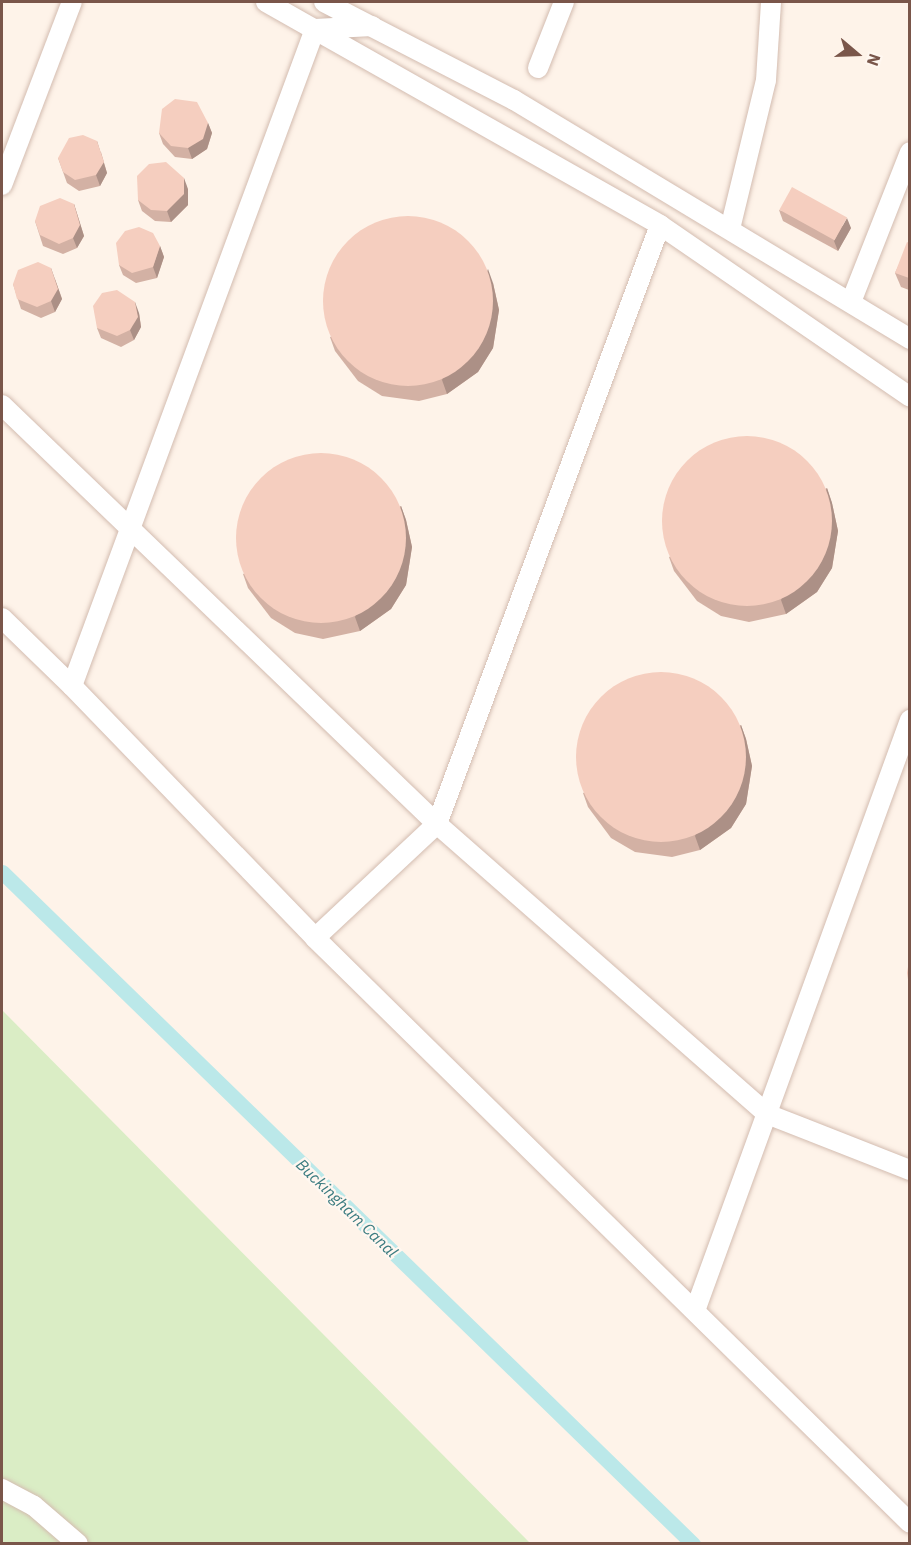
<!DOCTYPE html>
<html>
<head>
<meta charset="utf-8">
<style>
	body { margin:0 }
	#map { position:relative; width:911px; height:1545px; overflow:hidden; background:#fef3e9; font-family:"IBM Plex Sans",sans-serif }
	div>[style] { position:absolute }
	.green>* { inset:0; background:#daedc5 }
	.canal>* { height:15px; margin:-7.5px; padding:0 7.5px; transform-origin:7.5px; border-radius:7.5px; background:#bbe8e9 }
	.roads { filter:drop-shadow(0 0 2px #d3bcb0) drop-shadow(0 0 2px #d3bcb0) }
	.minor>* { height:20px; margin:-10px; padding:0 10px; transform-origin:10px; border-radius:10px; background:#fff }
	.wall>* { inset:0; background:#d3b1a4 }
	.shaded-wall>* { inset:0; background:#ac9086 }
	.building>* { inset:0; background:#f5cebf; transform-origin:0 0 }
	.round { border-radius:50% }
	span { translate:-50% -50%; white-space:nowrap; text-align:center; line-height:1.15; -webkit-text-stroke:4.5px #fff7f0; paint-order:stroke }
	.water-label { font-size:16px; color:#3c7c80; font-style:italic }
	.frame { position:absolute; inset:0; border:3px solid #7a564a; pointer-events:none }
	.north { position:absolute; left:827px; top:24px; width:60px; height:60px; -webkit-text-stroke:4px #fff7f0; paint-order:stroke; rotate:109deg; font-size:16px; font-weight:700; line-height:24px; text-align:center; color:#7a564a }
	.north::after { content:''; display:block; margin:auto; width:21px; height:27px; background:#7a564a; clip-path:polygon(50% 0,100% 100%,50% 72%,0 100%) }
</style>
</head>
<body>
<div id="map">
	<div class="green">
		<i style="clip-path:polygon(2px 1010px,530px 1543px,2px 1543px)"></i>
	</div>
	<div class="canal">
		<i style="left:2px;top:872px;width:964px;rotate:44.2deg"></i>
	</div>
	<div class="roads">
		<div class="minor">
			<i style="left:266px;top:2px;width:453px;rotate:29.5deg"></i>
			<i style="left:660px;top:225px;width:303px;rotate:34.5deg"></i>
			<i style="left:324px;top:2px;width:214px;rotate:27.3deg"></i>
			<i style="left:514px;top:100px;width:463px;rotate:31.1deg"></i>
			<i style="left:372px;top:26px;width:57px;rotate:177deg"></i>
			<i style="left:315px;top:29px;width:700px;rotate:110.3deg"></i>
			<i style="left:72px;top:686px;width:350px;rotate:46deg"></i>
			<i style="left:315px;top:938px;width:834px;rotate:44.51deg"></i>
			<i style="left:538px;top:68px;width:71px;rotate:-68.5deg"></i>
			<i style="left:2px;top:185px;width:196px;rotate:-69.1deg"></i>
			<i style="left:730px;top:229px;width:153px;rotate:-76.4deg"></i>
			<i style="left:766px;top:80px;width:78px;rotate:-86.3deg"></i>
			<i style="left:851px;top:302px;width:161px;rotate:-68.5deg"></i>
			<i style="left:2px;top:405px;width:604px;rotate:43.93deg"></i>
			<i style="left:437px;top:824px;width:439px;rotate:41.3deg"></i>
			<i style="left:767px;top:1114px;width:154px;rotate:21.4deg"></i>
			<i style="left:2px;top:618px;width:98px;rotate:44.2deg"></i>
			<i style="left:315px;top:938px;width:167px;rotate:-43.1deg"></i>
			<i style="left:437px;top:824px;width:639px;rotate:-69.58deg"></i>
			<i style="left:696px;top:1308px;width:626px;rotate:-70deg"></i>
			<i style="left:2px;top:1489px;width:36px;rotate:28deg"></i>
			<i style="left:34px;top:1506px;width:58px;rotate:40.8deg"></i>
		</div>
	</div>
	<div class="wall">
		<i style="clip-path:polygon(208px 123px,212px 133px,207px 149px,192px 159px,175px 157px,163px 144px,159px 133px)"></i>
		<i style="clip-path:polygon(101px 152px,107px 173px,100px 186px,79px 191px,67px 183px,58px 158px)"></i>
		<i style="clip-path:polygon(188px 189px,188px 205px,171px 222px,155px 221px,142px 211px,138px 200px)"></i>
		<i style="clip-path:polygon(74px 204px,84px 236px,77px 248px,63px 254px,43px 246px,35px 221px)"></i>
		<i style="clip-path:polygon(779px 210px,851px 228px,838px 251px,783px 221px)"></i>
		<i style="clip-path:polygon(909px 243px,909px 290px,901px 287px,895px 273px)"></i>
		<i style="clip-path:polygon(160px 246px,164px 257px,157px 278px,136px 283px,123px 275px,119px 265px)"></i>
		<i style="clip-path:polygon(55px 279px,62px 299px,55px 312px,41px 318px,21px 309px,13px 284px)"></i>
		<i style="clip-path:polygon(493px 283px,499px 310px,493px 348px,478px 372px,447px 394px,419px 401px,382px 396px,358px 381px,335px 351px,330px 337px)"></i>
		<i style="clip-path:polygon(139px 313px,141px 327px,134px 340px,121px 347px,101px 338px,97px 328px)"></i>
		<i style="clip-path:polygon(827px 488px,832px 503px,838px 531px,832px 568px,817px 592px,786px 614px,749px 622px,721px 616px,697px 601px,674px 571px,669px 557px)"></i>
		<i style="clip-path:polygon(401px 506px,406px 520px,412px 547px,406px 585px,391px 609px,360px 631px,323px 639px,295px 633px,271px 618px,248px 588px,243px 574px)"></i>
		<i style="clip-path:polygon(741px 725px,746px 739px,752px 766px,746px 804px,731px 828px,700px 850px,672px 857px,635px 852px,611px 838px,588px 807px,583px 793px)"></i>
	</div>
	<div class="shaded-wall">
		<i style="clip-path:polygon(208px 123px,212px 133px,207px 149px,192px 159px,188px 148px)"></i>
		<i style="clip-path:polygon(97px 141px,107px 173px,100px 186px,96px 175px)"></i>
		<i style="clip-path:polygon(184px 178px,188px 189px,188px 205px,171px 222px,167px 211px)"></i>
		<i style="clip-path:polygon(74px 204px,84px 236px,77px 248px,73px 238px)"></i>
		<i style="clip-path:polygon(847px 218px,851px 228px,838px 251px,834px 241px)"></i>
		<i style="clip-path:polygon(160px 246px,164px 257px,157px 278px,153px 267px)"></i>
		<i style="clip-path:polygon(51px 268px,62px 299px,55px 312px,51px 301px)"></i>
		<i style="clip-path:polygon(488px 269px,493px 283px,499px 310px,493px 348px,478px 372px,447px 394px,442px 380px)"></i>
		<i style="clip-path:polygon(135px 302px,139px 313px,141px 327px,134px 340px,130px 330px)"></i>
		<i style="clip-path:polygon(827px 488px,832px 503px,838px 531px,832px 568px,817px 592px,786px 614px,781px 600px)"></i>
		<i style="clip-path:polygon(401px 506px,406px 520px,412px 547px,406px 585px,391px 609px,360px 631px,355px 617px)"></i>
		<i style="clip-path:polygon(741px 725px,746px 739px,752px 766px,746px 804px,731px 828px,700px 850px,695px 836px)"></i>
	</div>
	<div class="building">
		<i style="clip-path:polygon(175px 99px,197px 102px,208px 123px,203px 139px,188px 148px,171px 146px,159px 133px,162px 109px)"></i>
		<i style="clip-path:polygon(83px 135px,97px 141px,104px 162px,96px 175px,75px 180px,63px 172px,58px 158px,69px 138px)"></i>
		<i style="clip-path:polygon(166px 162px,184px 178px,184px 194px,167px 211px,151px 210px,138px 200px,137px 176px,149px 164px)"></i>
		<i style="left:792px;top:187px;width:63px;height:26px;rotate:29deg"></i>
		<i style="clip-path:polygon(60px 198px,74px 204px,80px 225px,73px 238px,59px 244px,40px 235px,35px 221px,40px 206px)"></i>
		<i class="round" style="left:323px;top:216px;width:170px;height:170px"></i>
		<i style="clip-path:polygon(139px 227px,153px 233px,160px 246px,153px 267px,132px 273px,119px 265px,116px 243px,125px 231px)"></i>
		<i style="clip-path:polygon(907px 242px,909px 243px,909px 278px,895px 273px)"></i>
		<i style="clip-path:polygon(38px 262px,51px 268px,58px 289px,51px 301px,37px 307px,17px 299px,13px 284px,18px 270px)"></i>
		<i style="clip-path:polygon(117px 290px,135px 302px,138px 317px,130px 330px,117px 336px,97px 328px,93px 306px,102px 293px)"></i>
		<i class="round" style="left:662px;top:436px;width:170px;height:170px"></i>
		<i class="round" style="left:236px;top:453px;width:170px;height:170px"></i>
		<i class="round" style="left:576px;top:672px;width:170px;height:170px"></i>
		<i style="clip-path:polygon(909px 961px,909px 986px,907px 973px)"></i>
	</div>
	<div class="water-label">
		<span style="left:347px;top:1208px;rotate:44deg">Buckingham Canal</span>
	</div>
	<div class="frame"></div>
	<div class="north">N</div>
</div>
</body>
</html>
